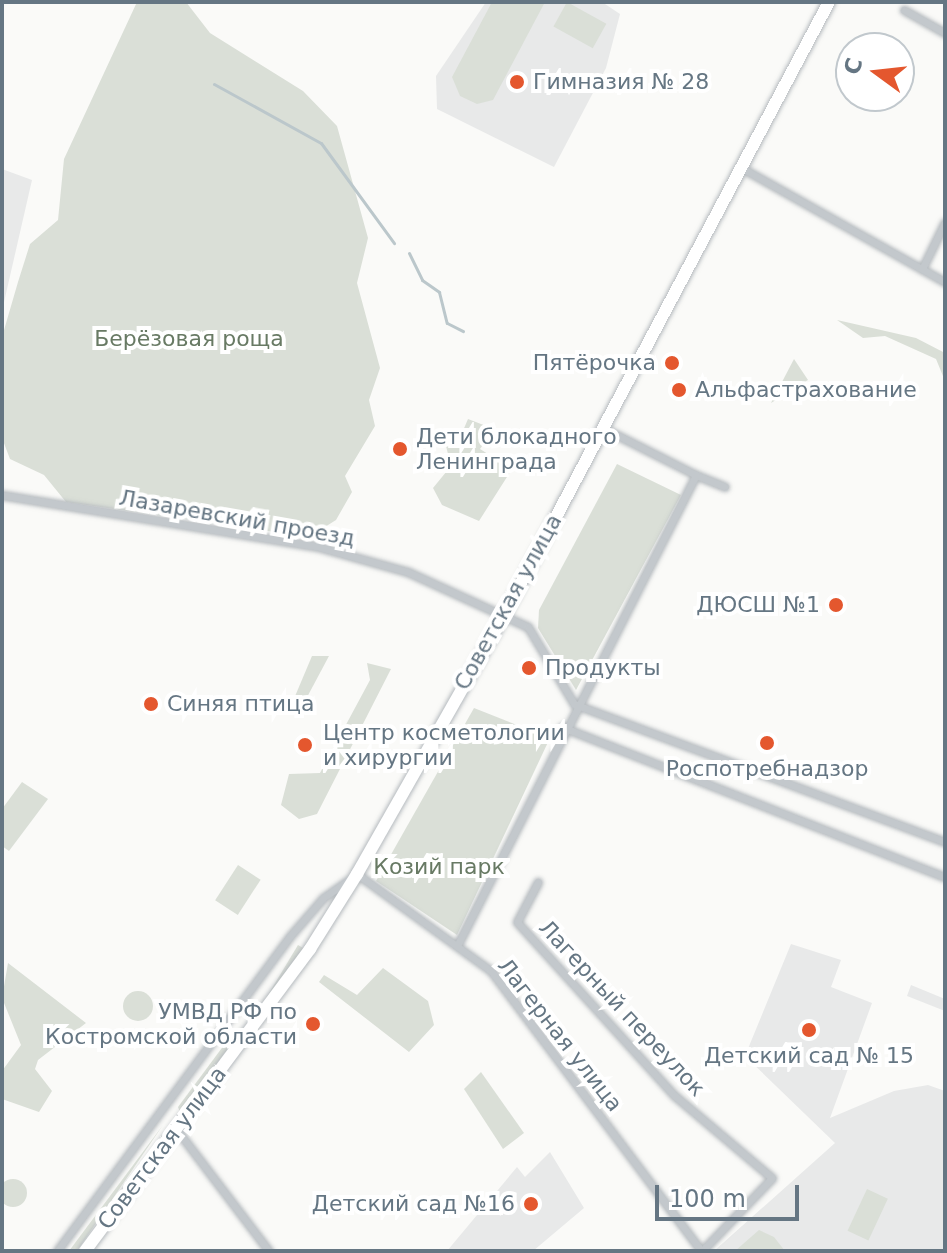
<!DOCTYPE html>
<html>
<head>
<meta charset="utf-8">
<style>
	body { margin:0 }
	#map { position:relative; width:947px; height:1253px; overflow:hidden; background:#fafaf8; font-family:"DejaVu Sans",sans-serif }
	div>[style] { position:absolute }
	.built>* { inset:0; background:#e8e9e9 }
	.green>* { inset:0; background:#dadfd7; transform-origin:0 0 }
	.round { border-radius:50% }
	.stream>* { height:3px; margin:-1.5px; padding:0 1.5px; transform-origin:1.5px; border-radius:1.5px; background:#bbc7cb }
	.roads { filter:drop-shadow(0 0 2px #b5babe) drop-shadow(0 0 2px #b5babe) }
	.minor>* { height:7px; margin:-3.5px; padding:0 3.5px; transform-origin:3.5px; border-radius:3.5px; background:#c3c8cc }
	.primary>* { height:12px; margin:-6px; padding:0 6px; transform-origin:6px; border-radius:6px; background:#fff }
	.dots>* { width:22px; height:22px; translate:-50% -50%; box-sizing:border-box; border:4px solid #fff; border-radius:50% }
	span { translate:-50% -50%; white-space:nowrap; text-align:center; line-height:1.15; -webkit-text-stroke:8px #fff; paint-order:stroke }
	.poi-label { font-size:22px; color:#657683 }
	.left { translate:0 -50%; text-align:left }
	.right { translate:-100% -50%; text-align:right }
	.park-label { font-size:22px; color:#687a64 }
	.street-label { font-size:22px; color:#657683 }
	.frame { position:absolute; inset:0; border:4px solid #657683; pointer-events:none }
	.north { position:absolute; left:835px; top:32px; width:80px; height:80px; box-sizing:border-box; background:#fff; border:2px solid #c1c8cd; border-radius:50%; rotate:285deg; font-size:22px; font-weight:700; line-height:32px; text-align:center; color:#657683 }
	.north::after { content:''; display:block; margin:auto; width:28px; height:36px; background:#e4572e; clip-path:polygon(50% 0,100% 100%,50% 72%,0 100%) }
	.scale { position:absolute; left:655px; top:1185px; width:144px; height:36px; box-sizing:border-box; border:4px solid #657683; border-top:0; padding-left:10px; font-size:24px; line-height:28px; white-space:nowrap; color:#657683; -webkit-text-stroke:6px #fff; paint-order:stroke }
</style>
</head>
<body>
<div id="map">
	<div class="built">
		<i style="clip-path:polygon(486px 2px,602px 2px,620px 14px,606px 68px,554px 167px,437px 109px,436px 76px)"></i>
		<i style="clip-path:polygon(2px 169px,32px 180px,2px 311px)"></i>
		<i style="clip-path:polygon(791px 944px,841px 960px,831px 987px,872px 1003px,830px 1118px,894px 1091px,928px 1085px,945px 1091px,944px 1251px,714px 1251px,835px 1143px,745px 1056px)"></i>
		<i style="clip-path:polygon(911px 985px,945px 999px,945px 1011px,907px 996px)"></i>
		<i style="clip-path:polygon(550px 1152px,584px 1208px,533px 1251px,447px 1251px,517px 1167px,525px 1177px)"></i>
	</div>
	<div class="green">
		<i style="clip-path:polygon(137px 2px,186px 2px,210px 33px,303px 91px,337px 126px,368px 238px,357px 283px,380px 368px,369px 400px,375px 426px,345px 476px,352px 492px,336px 520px,309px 537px,66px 502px,44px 475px,10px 459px,2px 438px,2px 337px,18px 282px,30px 244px,58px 220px,64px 159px)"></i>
		<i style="clip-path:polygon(492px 2px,545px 2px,493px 100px,477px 104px,460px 96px,452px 77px)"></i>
		<i style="left:567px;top:2px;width:45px;height:28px;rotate:29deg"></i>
		<i style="clip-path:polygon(837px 320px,916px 338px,945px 353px,945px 381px,936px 359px,885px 336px,863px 338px)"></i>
		<i style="clip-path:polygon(794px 359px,808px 380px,771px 403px)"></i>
		<i style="clip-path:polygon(468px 419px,494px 429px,480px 449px,512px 469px,479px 521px,442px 505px,433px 488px,451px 466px,445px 442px,462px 433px)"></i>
		<i style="clip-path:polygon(617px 464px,681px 495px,576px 690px,538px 628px,539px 610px)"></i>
		<i style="clip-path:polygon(312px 656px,329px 656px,305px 701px,293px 701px)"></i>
		<i style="clip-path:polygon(367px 663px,391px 669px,317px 814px,299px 819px,281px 805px,289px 774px,320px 773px,370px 680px)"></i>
		<i style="clip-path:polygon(474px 708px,550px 738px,457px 935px,376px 881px)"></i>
		<i style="clip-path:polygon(22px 782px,48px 799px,9px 851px,2px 846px,2px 809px)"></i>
		<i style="left:238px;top:865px;width:27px;height:42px;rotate:33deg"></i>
		<i style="left:298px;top:945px;width:6px;height:89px;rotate:31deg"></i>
		<i style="clip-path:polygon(8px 963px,86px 1023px,38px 1060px,35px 1069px,52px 1091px,39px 1112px,2px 1099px,2px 1071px,21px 1045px,2px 998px)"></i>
		<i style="clip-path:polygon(383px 968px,428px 1001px,434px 1025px,409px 1052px,319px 982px,324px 975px,357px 995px)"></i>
		<i class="round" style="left:123px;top:991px;width:30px;height:30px"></i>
		<i style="clip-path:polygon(233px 1033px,237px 1037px,180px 1112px,178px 1107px)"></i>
		<i style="clip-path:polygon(481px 1072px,524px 1133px,503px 1149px,464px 1089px)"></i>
		<i style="clip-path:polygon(163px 1125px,77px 1251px,69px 1251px)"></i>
		<i class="round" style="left:-1px;top:1179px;width:28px;height:28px"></i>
		<i style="left:867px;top:1189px;width:23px;height:46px;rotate:25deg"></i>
		<i style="clip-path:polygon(759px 1230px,774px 1237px,785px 1251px,735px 1251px)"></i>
	</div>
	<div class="stream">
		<i style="left:214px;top:84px;width:122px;rotate:28.9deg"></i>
		<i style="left:321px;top:143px;width:124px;rotate:53.9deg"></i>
		<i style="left:409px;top:253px;width:30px;rotate:64deg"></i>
		<i style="left:422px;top:280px;width:21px;rotate:35deg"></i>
		<i style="left:439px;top:292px;width:32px;rotate:76deg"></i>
		<i style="left:447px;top:323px;width:18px;rotate:27deg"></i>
	</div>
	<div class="roads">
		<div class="minor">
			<i style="left:904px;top:10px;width:47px;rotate:29.3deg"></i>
			<i style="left:740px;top:167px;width:235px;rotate:29.3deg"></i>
			<i style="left:922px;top:269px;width:52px;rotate:-63.9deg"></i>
			<i style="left:696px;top:475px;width:31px;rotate:22deg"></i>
			<i style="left:2px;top:495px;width:317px;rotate:9.3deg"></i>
			<i style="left:315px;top:546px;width:97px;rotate:15.6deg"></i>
			<i style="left:408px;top:572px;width:132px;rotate:24.6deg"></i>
			<i style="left:528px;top:627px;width:90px;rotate:59.1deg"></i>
			<i style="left:574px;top:704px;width:396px;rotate:20.4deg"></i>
			<i style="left:562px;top:727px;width:411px;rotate:21.4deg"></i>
			<i style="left:538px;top:882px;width:45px;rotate:117.7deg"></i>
			<i style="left:517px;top:922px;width:235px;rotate:47.8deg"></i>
			<i style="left:675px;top:1096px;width:127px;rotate:40.2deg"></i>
			<i style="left:772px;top:1178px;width:101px;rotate:133.8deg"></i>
			<i style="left:458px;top:944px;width:526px;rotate:-63.09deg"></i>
			<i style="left:696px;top:475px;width:104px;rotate:-153.2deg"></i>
			<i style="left:177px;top:1130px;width:152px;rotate:52.8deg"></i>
			<i style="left:57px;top:1251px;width:393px;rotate:-53.5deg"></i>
			<i style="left:291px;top:935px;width:49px;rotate:-49.1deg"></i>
			<i style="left:323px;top:898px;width:42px;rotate:-35.2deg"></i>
			<i style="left:357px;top:874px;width:165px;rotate:35.9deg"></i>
			<i style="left:491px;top:971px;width:350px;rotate:53.1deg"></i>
		</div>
		<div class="primary">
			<i style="left:85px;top:1251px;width:377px;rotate:-53.3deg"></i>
			<i style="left:310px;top:949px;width:89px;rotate:-57.9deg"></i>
			<i style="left:357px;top:874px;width:298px;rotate:-60.4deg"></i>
			<i style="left:504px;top:615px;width:694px;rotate:-62.07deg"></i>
		</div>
	</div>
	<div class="dots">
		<i style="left:517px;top:82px;background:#e4572e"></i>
		<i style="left:672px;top:363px;background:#e4572e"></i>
		<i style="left:679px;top:390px;background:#e4572e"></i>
		<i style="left:400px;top:449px;background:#e4572e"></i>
		<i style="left:836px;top:605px;background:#e4572e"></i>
		<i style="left:529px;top:668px;background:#e4572e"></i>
		<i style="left:151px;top:704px;background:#e4572e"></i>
		<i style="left:767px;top:743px;background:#e4572e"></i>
		<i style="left:305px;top:745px;background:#e4572e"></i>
		<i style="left:313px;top:1024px;background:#e4572e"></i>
		<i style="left:809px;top:1030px;background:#e4572e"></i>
		<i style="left:531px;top:1204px;background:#e4572e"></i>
	</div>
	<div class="poi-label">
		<span class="left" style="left:533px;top:82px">Гимназия № 28</span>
		<span class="right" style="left:656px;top:363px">Пятёрочка</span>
		<span class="left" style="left:695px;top:390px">Альфастрахование</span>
		<span class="left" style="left:416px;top:449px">Дети блокадного<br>Ленинграда</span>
		<span class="right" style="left:820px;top:605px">ДЮСШ №1</span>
		<span class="left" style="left:545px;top:668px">Продукты</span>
		<span class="left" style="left:167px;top:704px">Синяя птица</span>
		<span class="left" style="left:323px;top:745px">Центр косметологии<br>и хирургии</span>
		<span style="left:767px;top:769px">Роспотребнадзор</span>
		<span class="right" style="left:297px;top:1024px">УМВД РФ по<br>Костромской области</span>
		<span style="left:809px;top:1056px">Детский сад № 15</span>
		<span class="right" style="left:515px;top:1204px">Детский сад №16</span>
	</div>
	<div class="park-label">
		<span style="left:189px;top:339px">Берёзовая роща</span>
		<span style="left:439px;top:867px">Козий парк</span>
	</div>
	<div class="street-label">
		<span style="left:237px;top:518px;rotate:10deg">Лазаревский проезд</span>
		<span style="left:508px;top:602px;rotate:-61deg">Советская улица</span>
		<span style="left:622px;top:1008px;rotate:47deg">Лагерный переулок</span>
		<span style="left:560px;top:1035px;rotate:52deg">Лагерная улица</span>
		<span style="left:162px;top:1148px;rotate:-53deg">Советская улица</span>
	</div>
	<div class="frame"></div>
	<div class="north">С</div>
	<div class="scale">100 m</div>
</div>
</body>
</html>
